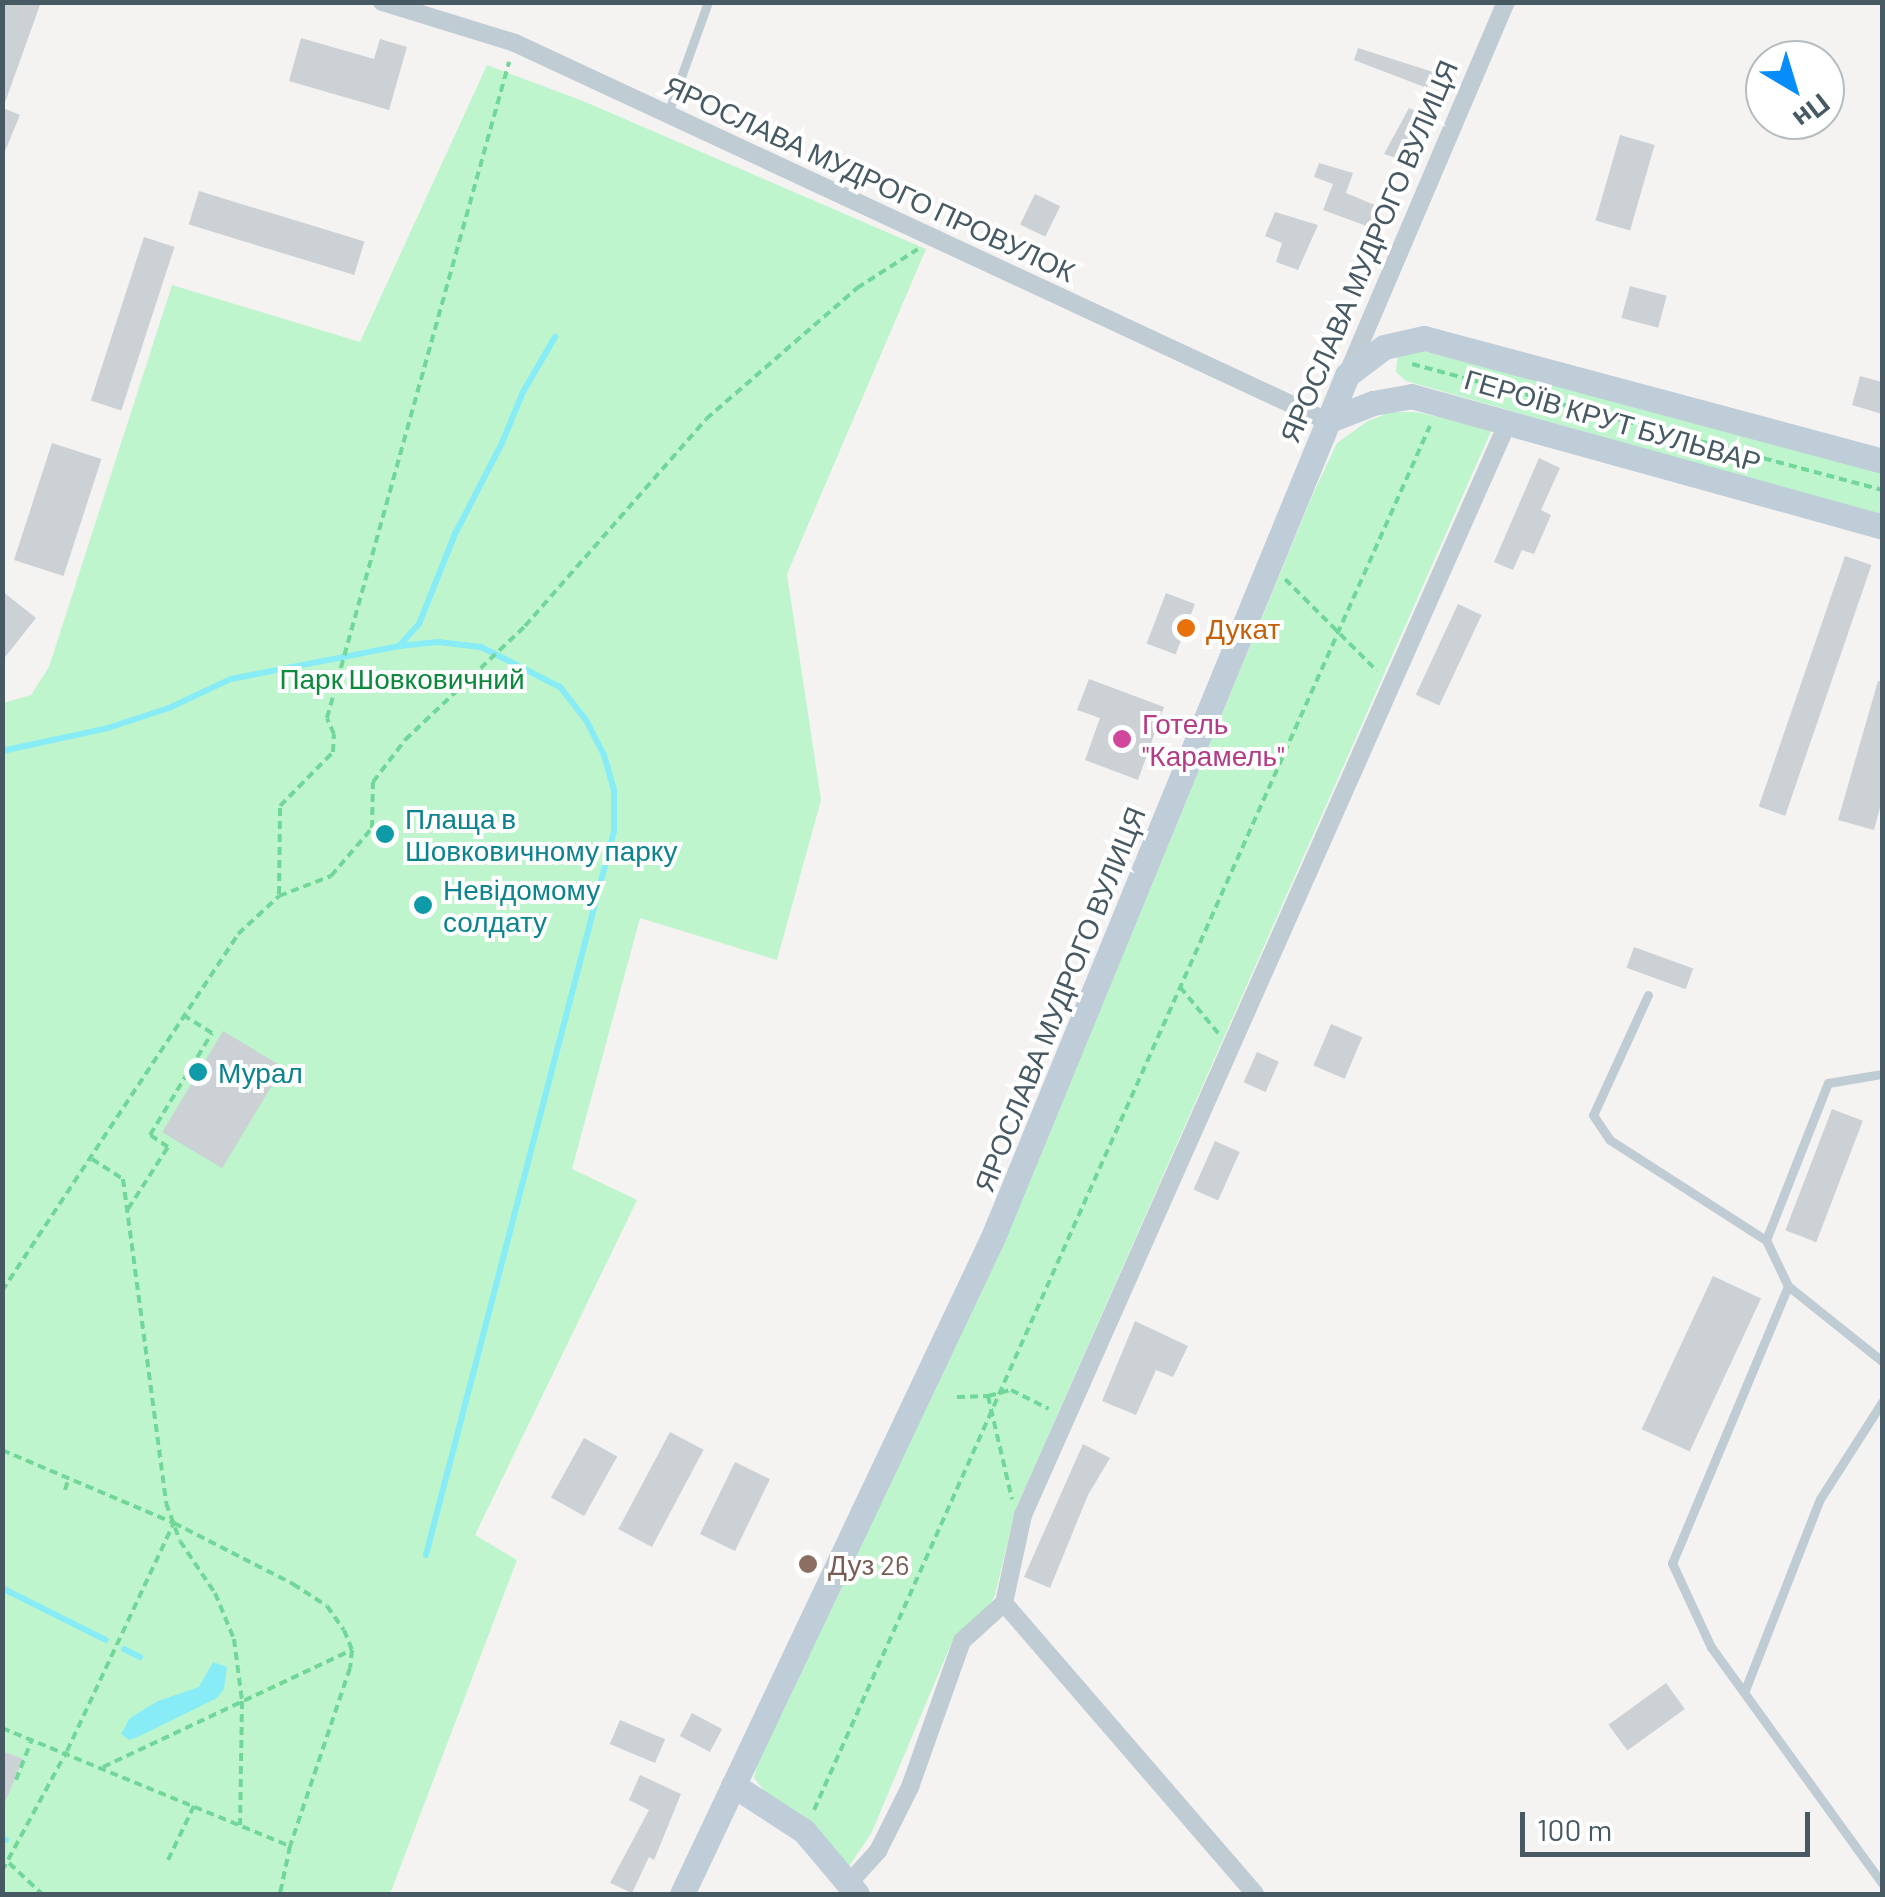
<!DOCTYPE html>
<html>
<head>
<meta charset="utf-8">
<style>
	body { margin:0 }
	#map { position:relative; width:1885px; height:1897px; overflow:hidden; background:#f5f2f2; font-family:Barlow,sans-serif }
	div>[style] { position:absolute }
	.green>* { inset:0; background:#bef5cd }
	.water>* { inset:0; background:#87ecf6 }
	.stream>* { height:6px; margin:-3px; padding:0 3px; transform-origin:3px; border-radius:3px; background:#87ecf6 }
	.building>* { inset:0; background:#cbd1d5; transform-origin:0 0 }
	.path>* { height:4px; margin-top:-2px; transform-origin:0; background:repeating-linear-gradient(90deg,#71d799 0 8px,transparent 0 13px) }
	.lane>* { height:9px; margin:-4.5px; padding:0 4.5px; transform-origin:4.5px; border-radius:4.5px; background:#bfccd3 }
	.street>* { height:18px; margin:-9px; padding:0 9px; transform-origin:9px; border-radius:9px; background:#bfccd3 }
	.secondary>* { height:25px; margin:-12.5px; padding:0 12.5px; transform-origin:12.5px; border-radius:12.5px; background:#becdd7 }
	.dots>* { width:28px; height:28px; translate:-50% -50%; box-sizing:border-box; border:5px solid #fff; border-radius:50% }
	span { translate:-50% -50%; white-space:nowrap; text-align:center; line-height:1.15; -webkit-text-stroke:8px #fff; paint-order:stroke }
	.street-label { font-size:28px; color:#475962 }
	.food-label { font-size:28px; color:#c56008 }
	.left { translate:0 -50%; text-align:left }
	.park-label { font-size:28px; color:#0d893d }
	.hotel-label { font-size:28px; color:#b23c85 }
	.culture-label { font-size:28px; color:#0d838f }
	.education-label { font-size:28px; color:#785e54 }
	.frame { position:absolute; inset:0; border:5px solid #475962; pointer-events:none }
	.north { position:absolute; left:1745px; top:40px; width:100px; height:100px; box-sizing:border-box; background:#fff; border:2px solid #b5bdc0; border-radius:50%; rotate:142deg; font-size:28px; font-weight:700; line-height:40px; text-align:center; color:#475962 }
	.north::after { content:''; display:block; margin:auto; width:35px; height:45px; background:#078dfa; clip-path:polygon(50% 0,100% 100%,50% 72%,0 100%) }
	.scale { position:absolute; left:1520px; top:1812px; width:290px; height:45px; box-sizing:border-box; border:5px solid #475962; border-top:0; padding-left:12px; font-size:30px; line-height:35px; white-space:nowrap; color:#475962; -webkit-text-stroke:8px #fff; paint-order:stroke }
</style>
</head>
<body>
<div id="map">
	<div class="green">
		<i style="clip-path:polygon(487px 65px,583px 101px,926px 249px,787px 574px,821px 800px,777px 960px,640px 918px,572px 1169px,637px 1200px,475px 1535px,517px 1560px,390px 1894px,3px 1894px,3px 703px,31px 695px,49px 667px,172px 285px,360px 342px)"></i>
		<i style="clip-path:polygon(1410px 348px,1882px 468px,1882px 516px,1406px 381px,1396px 372px,1398px 353px)"></i>
		<i style="clip-path:polygon(1391px 412px,1416px 412px,1492px 429px,1015px 1511px,995px 1595px,987px 1610px,954px 1637px,871px 1834px,849px 1866px,781px 1811px,754px 1778px,760px 1753px,1021px 1201px,1313px 494px,1337px 443px,1368px 421px)"></i>
	</div>
	<div class="water">
		<i style="clip-path:polygon(213px 1662px,227px 1667px,224px 1689px,217px 1698px,140px 1736px,129px 1740px,121px 1734px,130px 1718px,158px 1701px,199px 1687px)"></i>
	</div>
	<div class="stream">
		<i style="left:399px;top:646px;width:39px;rotate:-6deg"></i>
		<i style="left:438px;top:642px;width:43px;rotate:6.6deg"></i>
		<i style="left:481px;top:647px;width:89px;rotate:26.9deg"></i>
		<i style="left:560px;top:687px;width:42px;rotate:51.8deg"></i>
		<i style="left:586px;top:720px;width:39px;rotate:63deg"></i>
		<i style="left:604px;top:755px;width:37px;rotate:74deg"></i>
		<i style="left:614px;top:791px;width:40px;rotate:90deg"></i>
		<i style="left:614px;top:831px;width:748px;rotate:104.56deg"></i>
		<i style="left:2px;top:751px;width:108px;rotate:-12.2deg"></i>
		<i style="left:108px;top:728px;width:64px;rotate:-18.2deg"></i>
		<i style="left:169px;top:708px;width:68px;rotate:-25.1deg"></i>
		<i style="left:231px;top:679px;width:171px;rotate:-11.1deg"></i>
		<i style="left:399px;top:646px;width:30px;rotate:-48deg"></i>
		<i style="left:419px;top:624px;width:97px;rotate:-68.2deg"></i>
		<i style="left:455px;top:534px;width:102px;rotate:-62.7deg"></i>
		<i style="left:502px;top:443px;width:55px;rotate:-67.6deg"></i>
		<i style="left:523px;top:392px;width:64px;rotate:-59.8deg"></i>
		<i style="left:2px;top:1588px;width:116px;rotate:26.6deg"></i>
		<i style="left:124px;top:1649px;width:18px;rotate:27deg"></i>
		<i style="left:2px;top:1839px;width:4px;rotate:14deg"></i>
	</div>
	<div class="building">
		<i style="clip-path:polygon(2px 2px,41px 2px,3px 108px,20px 115px,3px 156px)"></i>
		<i style="clip-path:polygon(301px 38px,374px 59px,380px 39px,407px 47px,389px 110px,289px 81px)"></i>
		<i style="clip-path:polygon(1358px 48px,1433px 72px,1427px 88px,1354px 60px)"></i>
		<i style="clip-path:polygon(1409px 108px,1420px 113px,1399px 159px,1384px 154px)"></i>
		<i style="left:1620px;top:135px;width:36px;height:89px;rotate:16deg"></i>
		<i style="clip-path:polygon(1319px 163px,1353px 173px,1346px 193px,1382px 208px,1372px 228px,1323px 210px,1333px 184px,1314px 177px)"></i>
		<i style="left:199px;top:191px;width:173px;height:35px;rotate:17deg"></i>
		<i style="left:1035px;top:194px;width:28px;height:34px;rotate:26deg"></i>
		<i style="clip-path:polygon(1275px 212px,1318px 225px,1298px 270px,1276px 262px,1282px 243px,1265px 236px)"></i>
		<i style="left:144px;top:237px;width:32px;height:172px;rotate:18deg"></i>
		<i style="left:1630px;top:286px;width:38px;height:33px;rotate:15deg"></i>
		<i style="clip-path:polygon(1860px 376px,1882px 382px,1882px 414px,1852px 405px)"></i>
		<i style="left:52px;top:443px;width:52px;height:123px;rotate:18deg"></i>
		<i style="clip-path:polygon(1539px 458px,1560px 468px,1541px 510px,1551px 515px,1534px 554px,1522px 550px,1513px 570px,1494px 562px)"></i>
		<i style="left:1845px;top:556px;width:28px;height:265px;rotate:19deg"></i>
		<i style="clip-path:polygon(2px 591px,36px 618px,2px 661px)"></i>
		<i style="left:1166px;top:593px;width:31px;height:54px;rotate:21deg"></i>
		<i style="left:1458px;top:604px;width:26px;height:100px;rotate:25deg"></i>
		<i style="clip-path:polygon(1089px 679px,1164px 707px,1138px 780px,1085px 760px,1100px 718px,1077px 710px)"></i>
		<i style="clip-path:polygon(1878px 681px,1882px 682px,1882px 800px,1874px 830px,1838px 820px)"></i>
		<i style="left:1634px;top:947px;width:63px;height:22px;rotate:20deg"></i>
		<i style="left:1331px;top:1024px;width:34px;height:45px;rotate:23deg"></i>
		<i style="left:223px;top:1031px;width:70px;height:118px;rotate:31deg"></i>
		<i style="left:1257px;top:1052px;width:24px;height:33px;rotate:24deg"></i>
		<i style="left:1832px;top:1109px;width:33px;height:130px;rotate:21deg"></i>
		<i style="left:1215px;top:1141px;width:27px;height:53px;rotate:24deg"></i>
		<i style="left:1713px;top:1276px;width:53px;height:169px;rotate:25deg"></i>
		<i style="clip-path:polygon(1135px 1321px,1188px 1346px,1173px 1377px,1156px 1370px,1136px 1415px,1102px 1401px)"></i>
		<i style="left:670px;top:1432px;width:38px;height:110px;rotate:28deg"></i>
		<i style="left:584px;top:1438px;width:38px;height:68px;rotate:29deg"></i>
		<i style="clip-path:polygon(1083px 1444px,1110px 1458px,1088px 1495px,1050px 1588px,1024px 1577px)"></i>
		<i style="left:735px;top:1462px;width:39px;height:80px;rotate:26deg"></i>
		<i style="left:1666px;top:1683px;width:32px;height:71px;rotate:54deg"></i>
		<i style="left:692px;top:1713px;width:34px;height:26px;rotate:28deg"></i>
		<i style="left:620px;top:1720px;width:49px;height:26px;rotate:23deg"></i>
		<i style="clip-path:polygon(2px 1751px,23px 1759px,3px 1807px,2px 1807px)"></i>
		<i style="clip-path:polygon(640px 1775px,681px 1794px,654px 1860px,649px 1857px,632px 1893px,610px 1883px,649px 1810px,629px 1800px)"></i>
	</div>
	<div class="path">
		<i style="left:1412px;top:364px;width:487px;rotate:15deg"></i>
		<i style="left:1285px;top:579px;width:130px;rotate:45deg"></i>
		<i style="left:279px;top:894px;width:88px;rotate:-89.3deg"></i>
		<i style="left:280px;top:806px;width:76px;rotate:-45.5deg"></i>
		<i style="left:333px;top:752px;width:18px;rotate:-87deg"></i>
		<i style="left:334px;top:734px;width:17px;rotate:-114deg"></i>
		<i style="left:327px;top:718px;width:681px;rotate:-74.49deg"></i>
		<i style="left:1180px;top:987px;width:60px;rotate:50.4deg"></i>
		<i style="left:92px;top:1159px;width:37px;rotate:33deg"></i>
		<i style="left:123px;top:1179px;width:327px;rotate:82.4deg"></i>
		<i style="left:166px;top:1503px;width:40px;rotate:69.8deg"></i>
		<i style="left:180px;top:1541px;width:63px;rotate:56.1deg"></i>
		<i style="left:215px;top:1593px;width:50px;rotate:67.6deg"></i>
		<i style="left:234px;top:1639px;width:63px;rotate:82.6deg"></i>
		<i style="left:242px;top:1701px;width:124px;rotate:90.9deg"></i>
		<i style="left:128px;top:1209px;width:74px;rotate:-57.2deg"></i>
		<i style="left:168px;top:1147px;width:22px;rotate:-146deg"></i>
		<i style="left:150px;top:1135px;width:119px;rotate:-58.7deg"></i>
		<i style="left:212px;top:1033px;width:36px;rotate:-148deg"></i>
		<i style="left:2px;top:1291px;width:428px;rotate:-56.5deg"></i>
		<i style="left:238px;top:934px;width:56px;rotate:-42.8deg"></i>
		<i style="left:279px;top:896px;width:56px;rotate:-21deg"></i>
		<i style="left:331px;top:876px;width:63px;rotate:-49.5deg"></i>
		<i style="left:372px;top:828px;width:46px;rotate:-88.8deg"></i>
		<i style="left:373px;top:782px;width:53px;rotate:-52.7deg"></i>
		<i style="left:405px;top:740px;width:166px;rotate:-43.5deg"></i>
		<i style="left:525px;top:626px;width:275px;rotate:-48.8deg"></i>
		<i style="left:706px;top:419px;width:200px;rotate:-40.9deg"></i>
		<i style="left:857px;top:288px;width:72px;rotate:-32.6deg"></i>
		<i style="left:988px;top:1396px;width:24px;rotate:-15deg"></i>
		<i style="left:1011px;top:1390px;width:42px;rotate:26.6deg"></i>
		<i style="left:957px;top:1397px;width:31px;rotate:-2deg"></i>
		<i style="left:988px;top:1396px;width:106px;rotate:76.9deg"></i>
		<i style="left:2px;top:1450px;width:187px;rotate:23deg"></i>
		<i style="left:174px;top:1523px;width:134px;rotate:27.1deg"></i>
		<i style="left:293px;top:1584px;width:40px;rotate:32.9deg"></i>
		<i style="left:327px;top:1606px;width:29px;rotate:55deg"></i>
		<i style="left:344px;top:1630px;width:22px;rotate:68deg"></i>
		<i style="left:352px;top:1650px;width:18px;rotate:96deg"></i>
		<i style="left:350px;top:1668px;width:188px;rotate:108.6deg"></i>
		<i style="left:290px;top:1846px;width:49px;rotate:101.8deg"></i>
		<i style="left:65px;top:1490px;width:10px;rotate:-73deg"></i>
		<i style="left:2px;top:1728px;width:311px;rotate:22.3deg"></i>
		<i style="left:103px;top:1767px;width:275px;rotate:-25.2deg"></i>
		<i style="left:16px;top:1780px;width:44px;rotate:-68.7deg"></i>
		<i style="left:814px;top:1810px;width:1515px;rotate:-66.01deg"></i>
		<i style="left:168px;top:1860px;width:60px;rotate:-64.3deg"></i>
		<i style="left:9px;top:1863px;width:45px;rotate:43.2deg"></i>
		<i style="left:2px;top:1871px;width:136px;rotate:-61.6deg"></i>
		<i style="left:67px;top:1751px;width:252px;rotate:-64.9deg"></i>
	</div>
	<div class="lane">
		<i style="left:668px;top:113px;width:118px;rotate:-70.2deg"></i>
		<i style="left:1648px;top:995px;width:132px;rotate:114.6deg"></i>
		<i style="left:1593px;top:1115px;width:30px;rotate:56deg"></i>
		<i style="left:1610px;top:1140px;width:185px;rotate:32.7deg"></i>
		<i style="left:1766px;top:1240px;width:51px;rotate:64.4deg"></i>
		<i style="left:1788px;top:1286px;width:120px;rotate:38.6deg"></i>
		<i style="left:1766px;top:1240px;width:169px;rotate:-68.5deg"></i>
		<i style="left:1828px;top:1083px;width:55px;rotate:-9.5deg"></i>
		<i style="left:1788px;top:1286px;width:300px;rotate:112.7deg"></i>
		<i style="left:1672px;top:1563px;width:93px;rotate:65.1deg"></i>
		<i style="left:1711px;top:1647px;width:291px;rotate:54.1deg"></i>
		<i style="left:1745px;top:1690px;width:205px;rotate:-68.6deg"></i>
		<i style="left:1820px;top:1499px;width:115px;rotate:-57.4deg"></i>
	</div>
	<div class="street">
		<i style="left:382px;top:2px;width:139px;rotate:17.1deg"></i>
		<i style="left:515px;top:43px;width:896px;rotate:24.96deg"></i>
		<i style="left:1349px;top:370px;width:400px;rotate:-66.9deg"></i>
		<i style="left:1004px;top:1603px;width:384px;rotate:49.2deg"></i>
		<i style="left:848px;top:1884px;width:45px;rotate:-47.7deg"></i>
		<i style="left:878px;top:1851px;width:72px;rotate:-63.4deg"></i>
		<i style="left:910px;top:1787px;width:155px;rotate:-70.4deg"></i>
		<i style="left:962px;top:1641px;width:57px;rotate:-42.1deg"></i>
		<i style="left:1004px;top:1603px;width:90px;rotate:-77.8deg"></i>
		<i style="left:1023px;top:1515px;width:1198px;rotate:-66.07deg"></i>
	</div>
	<div class="secondary">
		<i style="left:1327px;top:421px;width:49px;rotate:-21.4deg"></i>
		<i style="left:1373px;top:403px;width:39px;rotate:-10deg"></i>
		<i style="left:1411px;top:396px;width:489px;rotate:15.5deg"></i>
		<i style="left:733px;top:1785px;width:85px;rotate:32.9deg"></i>
		<i style="left:804px;top:1831px;width:82px;rotate:49.9deg"></i>
		<i style="left:682px;top:1894px;width:727px;rotate:-64.67deg"></i>
		<i style="left:993px;top:1237px;width:932px;rotate:-67.67deg"></i>
		<i style="left:1347px;top:375px;width:46px;rotate:-37.1deg"></i>
		<i style="left:1384px;top:347px;width:41px;rotate:-12.7deg"></i>
		<i style="left:1424px;top:338px;width:474px;rotate:15deg"></i>
	</div>
	<div class="dots">
		<i style="left:1186px;top:628px;background:#e8710a"></i>
		<i style="left:1122px;top:739px;background:#d1479c"></i>
		<i style="left:385px;top:834px;background:#0f9aa8"></i>
		<i style="left:423px;top:905px;background:#0f9aa8"></i>
		<i style="left:198px;top:1072px;background:#0f9aa8"></i>
		<i style="left:808px;top:1564px;background:#8d6e63"></i>
	</div>
	<div class="street-label">
		<span style="left:870px;top:178px;rotate:25deg">ЯРОСЛАВА МУДРОГО ПРОВУЛОК</span>
		<span style="left:1368px;top:251px;rotate:-67deg">ЯРОСЛАВА МУДРОГО ВУЛИЦЯ</span>
		<span style="left:1613px;top:420px;rotate:16deg">ГЕРОЇВ КРУТ БУЛЬВАР</span>
		<span style="left:1059px;top:999px;rotate:-68deg">ЯРОСЛАВА МУДРОГО ВУЛИЦЯ</span>
	</div>
	<div class="food-label">
		<span class="left" style="left:1206px;top:628px">Дукат</span>
	</div>
	<div class="park-label">
		<span style="left:402px;top:678px">Парк Шовковичний</span>
	</div>
	<div class="hotel-label">
		<span class="left" style="left:1142px;top:739px">Готель<br>"Карамель"</span>
	</div>
	<div class="culture-label">
		<span class="left" style="left:405px;top:834px">Плаща в<br>Шовковичному парку</span>
		<span class="left" style="left:443px;top:905px">Невідомому<br>солдату</span>
		<span class="left" style="left:218px;top:1072px">Мурал</span>
	</div>
	<div class="education-label">
		<span class="left" style="left:828px;top:1564px">Дуз 26</span>
	</div>
	<div class="frame"></div>
	<div class="north">Пн</div>
	<div class="scale">100 m</div>
</div>
</body>
</html>
